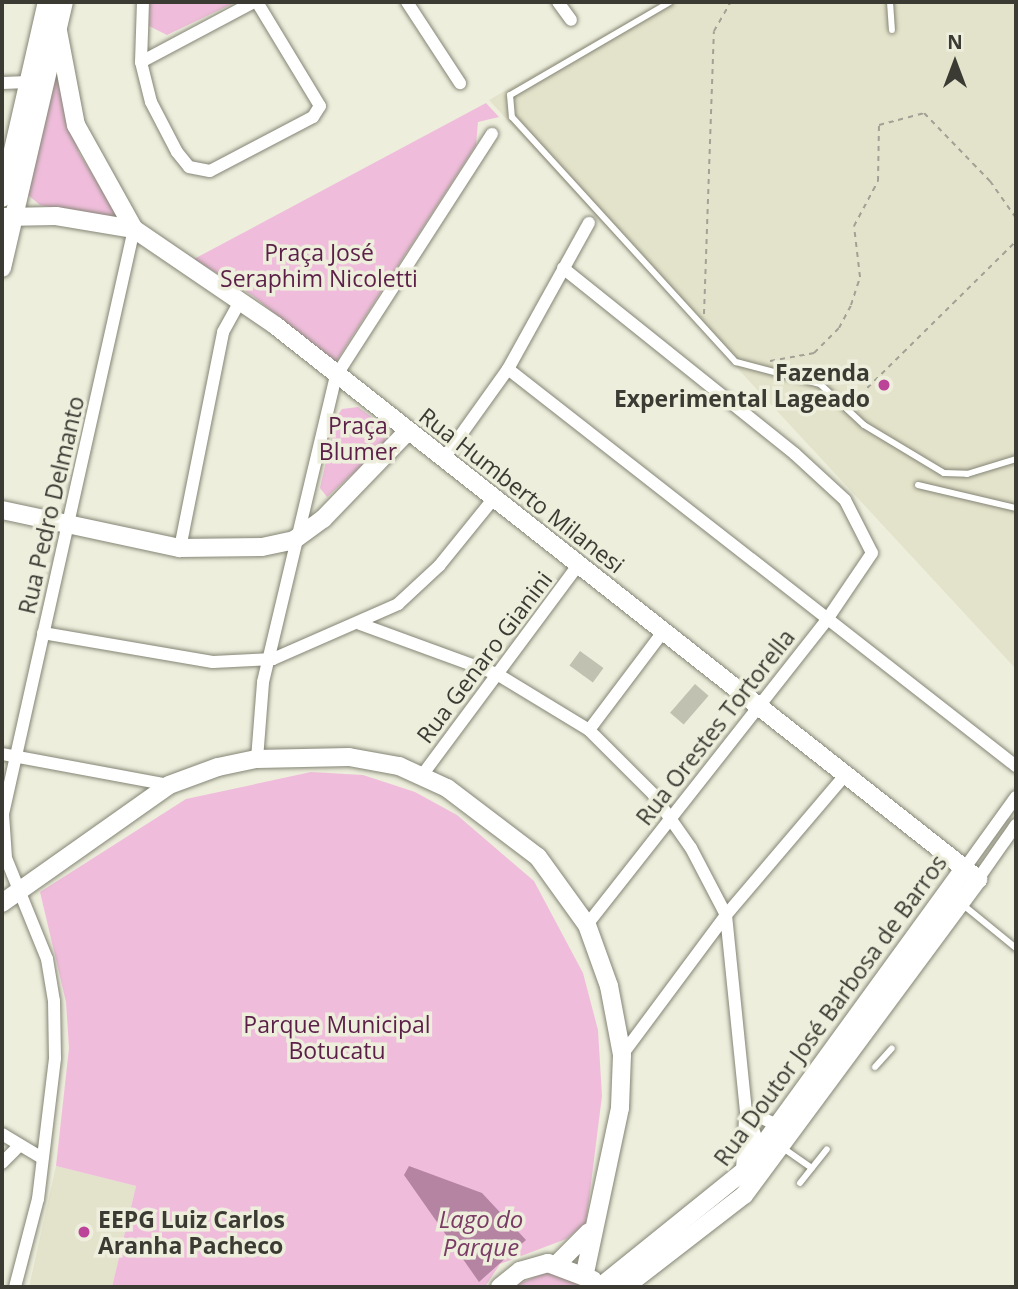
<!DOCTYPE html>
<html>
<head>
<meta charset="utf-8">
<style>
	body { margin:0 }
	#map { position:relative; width:1018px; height:1289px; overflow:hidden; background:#eed; font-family:"Open Sans",sans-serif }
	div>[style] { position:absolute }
	.built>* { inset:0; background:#e3e3cb }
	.green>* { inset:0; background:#efbddb }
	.water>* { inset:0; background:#b584a2 }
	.building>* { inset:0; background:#c1c1b1; transform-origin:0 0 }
	.path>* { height:2px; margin-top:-1px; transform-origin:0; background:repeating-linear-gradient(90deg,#a1a195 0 5px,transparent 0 10px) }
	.roads { filter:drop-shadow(0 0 2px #858576) drop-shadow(0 0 2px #858576) }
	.lane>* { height:6px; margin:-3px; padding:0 3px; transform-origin:3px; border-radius:3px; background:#fff }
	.street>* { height:12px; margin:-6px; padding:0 6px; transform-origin:6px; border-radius:6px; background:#fff }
	.secondary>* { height:18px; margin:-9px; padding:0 9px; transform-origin:9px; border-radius:9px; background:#fff }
	.dots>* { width:19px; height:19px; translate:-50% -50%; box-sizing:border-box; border:4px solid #eed; border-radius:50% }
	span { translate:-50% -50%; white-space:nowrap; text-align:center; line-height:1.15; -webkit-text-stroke:7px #eed; paint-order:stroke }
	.park-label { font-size:23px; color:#5b1f48 }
	.poi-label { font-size:23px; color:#3b3b34; font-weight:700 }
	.right { translate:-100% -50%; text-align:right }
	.left { translate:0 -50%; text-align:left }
	.street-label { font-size:23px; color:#3b3b34 }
	.water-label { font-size:24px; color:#7a3c65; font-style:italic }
	.frame { position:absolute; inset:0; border:4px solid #3b3b34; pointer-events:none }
	.north { position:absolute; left:920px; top:28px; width:70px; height:70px; -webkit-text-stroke:5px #eed; paint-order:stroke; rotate:0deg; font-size:19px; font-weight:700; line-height:28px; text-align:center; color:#3b3b34 }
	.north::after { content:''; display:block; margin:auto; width:24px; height:32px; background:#3b3b34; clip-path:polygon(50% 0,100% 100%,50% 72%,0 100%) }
</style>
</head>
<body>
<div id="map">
	<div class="built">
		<i style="clip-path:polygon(661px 2px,1016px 2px,1016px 669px,489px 100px)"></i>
		<i style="clip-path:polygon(56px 1166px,136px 1186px,112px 1287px,29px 1287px)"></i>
	</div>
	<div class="green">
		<i style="clip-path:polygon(150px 2px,236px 2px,167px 35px,149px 26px)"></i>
		<i style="clip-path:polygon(56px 70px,79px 153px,123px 222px,40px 205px,28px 195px)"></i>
		<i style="clip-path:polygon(486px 103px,499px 117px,478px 122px,476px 145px,335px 363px,253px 296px,194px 259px)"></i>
		<i style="clip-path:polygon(358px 407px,381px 424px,386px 443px,327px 497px,320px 488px,336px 418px,342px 409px)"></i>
		<i style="clip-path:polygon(311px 772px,363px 775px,415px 792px,457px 815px,534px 881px,583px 973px,598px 1030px,602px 1096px,586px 1223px,566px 1239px,500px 1264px,485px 1287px,112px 1287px,136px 1186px,56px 1166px,69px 1048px,66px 1002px,40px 892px,186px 799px)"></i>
		<i style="clip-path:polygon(548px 1271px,588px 1287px,512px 1287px)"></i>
	</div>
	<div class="water">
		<i style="clip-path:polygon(409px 1166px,482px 1193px,526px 1240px,479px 1282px,404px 1175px)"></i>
	</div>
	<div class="building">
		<i style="left:580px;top:651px;width:29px;height:18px;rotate:36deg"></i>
		<i style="left:695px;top:684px;width:18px;height:38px;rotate:41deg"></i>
	</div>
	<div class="path">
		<i style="left:704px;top:314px;width:283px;rotate:-88deg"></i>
		<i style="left:714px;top:31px;width:34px;rotate:-60deg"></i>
		<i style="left:770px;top:361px;width:45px;rotate:-10.3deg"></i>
		<i style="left:814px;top:353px;width:35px;rotate:-45deg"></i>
		<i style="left:839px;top:328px;width:26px;rotate:-62deg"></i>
		<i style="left:851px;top:305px;width:29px;rotate:-72deg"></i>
		<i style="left:860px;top:277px;width:51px;rotate:-96.7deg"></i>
		<i style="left:854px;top:226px;width:51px;rotate:-61.9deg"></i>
		<i style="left:878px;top:181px;width:56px;rotate:-89deg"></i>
		<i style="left:879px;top:125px;width:47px;rotate:-14.9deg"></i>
		<i style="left:924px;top:113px;width:95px;rotate:45.9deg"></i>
		<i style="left:990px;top:181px;width:45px;rotate:54.9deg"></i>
		<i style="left:853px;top:402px;width:229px;rotate:-44.6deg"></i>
	</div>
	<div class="roads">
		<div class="lane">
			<i style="left:670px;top:2px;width:185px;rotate:149.8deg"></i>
			<i style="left:510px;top:95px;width:22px;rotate:85deg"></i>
			<i style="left:512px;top:117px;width:332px;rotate:47.6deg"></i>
			<i style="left:736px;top:362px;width:87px;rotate:14.7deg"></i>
			<i style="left:820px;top:384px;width:60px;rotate:43deg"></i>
			<i style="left:864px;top:425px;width:93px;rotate:31deg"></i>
			<i style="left:944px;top:473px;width:23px;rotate:2deg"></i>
			<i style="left:967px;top:474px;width:51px;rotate:-17deg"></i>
			<i style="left:890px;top:2px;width:28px;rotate:86deg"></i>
			<i style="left:918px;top:485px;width:101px;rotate:13.2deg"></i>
			<i style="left:962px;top:904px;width:70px;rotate:39.2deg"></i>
			<i style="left:875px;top:1067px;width:25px;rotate:-48deg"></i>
			<i style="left:783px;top:1148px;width:35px;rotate:35deg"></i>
			<i style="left:800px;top:1183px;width:43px;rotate:-51.5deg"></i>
		</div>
		<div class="street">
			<i style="left:143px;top:2px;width:60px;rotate:91.9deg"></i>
			<i style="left:141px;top:62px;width:41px;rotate:76deg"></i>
			<i style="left:151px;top:102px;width:56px;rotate:62.5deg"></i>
			<i style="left:177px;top:152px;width:19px;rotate:51deg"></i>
			<i style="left:189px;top:167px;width:21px;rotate:11deg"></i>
			<i style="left:210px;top:171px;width:116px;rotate:-27.7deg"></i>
			<i style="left:313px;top:117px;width:13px;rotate:-58deg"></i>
			<i style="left:320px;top:106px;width:122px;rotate:-121.2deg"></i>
			<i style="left:407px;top:2px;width:97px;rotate:56.8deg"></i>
			<i style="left:558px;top:2px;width:22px;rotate:54deg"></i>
			<i style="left:141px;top:62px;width:128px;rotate:-28deg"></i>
			<i style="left:2px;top:83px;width:26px;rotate:-2deg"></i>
			<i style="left:563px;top:268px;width:297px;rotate:38.7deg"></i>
			<i style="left:795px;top:454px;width:68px;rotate:42.6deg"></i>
			<i style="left:845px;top:500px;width:59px;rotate:63deg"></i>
			<i style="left:872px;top:553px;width:82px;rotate:124.1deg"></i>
			<i style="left:826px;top:621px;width:387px;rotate:128.2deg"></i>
			<i style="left:508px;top:369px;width:645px;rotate:38.01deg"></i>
			<i style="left:445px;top:457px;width:108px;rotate:-54.4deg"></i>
			<i style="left:508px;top:369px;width:167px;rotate:-61deg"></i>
			<i style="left:180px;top:548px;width:220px;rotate:-78.7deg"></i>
			<i style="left:223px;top:332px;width:35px;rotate:-61deg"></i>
			<i style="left:360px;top:624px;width:146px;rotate:20.1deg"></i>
			<i style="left:497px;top:674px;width:108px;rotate:31.3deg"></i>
			<i style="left:589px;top:730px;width:91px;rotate:45deg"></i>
			<i style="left:653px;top:794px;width:66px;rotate:54.9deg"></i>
			<i style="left:691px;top:848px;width:76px;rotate:62.4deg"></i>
			<i style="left:726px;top:915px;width:197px;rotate:84.2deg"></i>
			<i style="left:746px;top:1111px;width:42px;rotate:69deg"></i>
			<i style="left:43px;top:633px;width:172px;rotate:9.7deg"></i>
			<i style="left:213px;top:662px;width:60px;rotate:-2.9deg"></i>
			<i style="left:273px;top:659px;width:137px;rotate:-23.7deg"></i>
			<i style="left:398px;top:604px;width:56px;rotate:-42.8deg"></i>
			<i style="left:439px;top:566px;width:87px;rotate:-51deg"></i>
			<i style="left:589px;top:730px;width:121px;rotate:-53deg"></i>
			<i style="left:2px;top:754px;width:170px;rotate:10.5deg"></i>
			<i style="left:257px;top:759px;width:77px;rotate:-85.5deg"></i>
			<i style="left:263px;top:682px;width:315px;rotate:-76.6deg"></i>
			<i style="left:336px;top:376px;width:288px;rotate:-57.2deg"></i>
			<i style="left:423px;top:774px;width:262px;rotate:-53.4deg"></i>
			<i style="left:964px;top:869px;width:89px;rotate:-54.2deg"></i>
			<i style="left:978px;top:879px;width:66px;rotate:-54.9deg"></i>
			<i style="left:622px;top:1055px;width:174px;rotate:-53.4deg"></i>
			<i style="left:726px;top:915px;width:185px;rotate:-49.6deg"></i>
			<i style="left:746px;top:1111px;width:35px;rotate:24deg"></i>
			<i style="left:2px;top:1134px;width:47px;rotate:31deg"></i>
			<i style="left:2px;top:1163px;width:25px;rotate:-45deg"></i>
			<i style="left:15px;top:1287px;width:91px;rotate:-75.4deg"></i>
			<i style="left:38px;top:1199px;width:142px;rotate:-83.1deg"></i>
			<i style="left:55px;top:1058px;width:57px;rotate:-91deg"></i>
			<i style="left:54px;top:1001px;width:43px;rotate:-99.5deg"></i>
			<i style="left:47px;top:959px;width:109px;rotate:-112.1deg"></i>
			<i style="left:6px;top:858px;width:44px;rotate:-93.9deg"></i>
			<i style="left:3px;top:814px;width:599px;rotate:-77.38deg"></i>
		</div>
		<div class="secondary">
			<i style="left:58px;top:31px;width:96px;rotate:79.2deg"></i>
			<i style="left:76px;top:125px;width:119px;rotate:60.9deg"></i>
			<i style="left:134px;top:229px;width:172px;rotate:34.3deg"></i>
			<i style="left:276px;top:326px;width:894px;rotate:38.23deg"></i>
			<i style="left:978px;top:879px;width:393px;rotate:126.5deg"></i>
			<i style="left:744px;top:1195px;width:150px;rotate:142.3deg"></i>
			<i style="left:2px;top:198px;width:201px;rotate:-77.1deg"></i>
			<i style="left:3px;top:217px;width:53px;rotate:-1.1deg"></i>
			<i style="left:56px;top:216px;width:79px;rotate:9.5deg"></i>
			<i style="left:2px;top:268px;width:273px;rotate:-76.9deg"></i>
			<i style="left:2px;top:510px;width:182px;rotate:12.1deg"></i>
			<i style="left:180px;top:548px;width:82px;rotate:-0.7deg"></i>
			<i style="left:262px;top:547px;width:33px;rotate:-12deg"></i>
			<i style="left:294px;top:540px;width:36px;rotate:-36deg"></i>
			<i style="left:323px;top:519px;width:122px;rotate:-46deg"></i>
			<i style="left:2px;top:903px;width:204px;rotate:-35.2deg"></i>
			<i style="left:169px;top:785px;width:52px;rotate:-20.2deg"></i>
			<i style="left:218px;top:767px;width:40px;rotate:-12deg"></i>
			<i style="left:257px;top:759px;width:92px;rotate:-1.2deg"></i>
			<i style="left:349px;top:757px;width:51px;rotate:10.2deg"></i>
			<i style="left:399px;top:766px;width:53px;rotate:24.6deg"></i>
			<i style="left:447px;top:788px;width:114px;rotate:37.2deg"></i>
			<i style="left:538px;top:857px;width:84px;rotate:54.2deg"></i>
			<i style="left:587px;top:925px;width:65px;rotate:70.2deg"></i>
			<i style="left:609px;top:986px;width:70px;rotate:79.3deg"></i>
			<i style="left:622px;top:1055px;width:53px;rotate:92.2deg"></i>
			<i style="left:620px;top:1108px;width:169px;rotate:102deg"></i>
			<i style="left:745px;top:1170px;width:51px;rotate:-86.6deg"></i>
			<i style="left:558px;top:1263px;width:44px;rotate:-45deg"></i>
			<i style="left:500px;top:1287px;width:26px;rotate:-39deg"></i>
			<i style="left:520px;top:1271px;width:29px;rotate:-16deg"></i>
			<i style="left:548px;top:1263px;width:48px;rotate:20.7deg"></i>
			<i style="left:600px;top:1287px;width:186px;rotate:-38.9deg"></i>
			<i style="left:745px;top:1170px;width:372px;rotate:-54deg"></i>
		</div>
	</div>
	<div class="dots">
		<i style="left:884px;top:385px;background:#bc4498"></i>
		<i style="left:84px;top:1232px;background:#bc4498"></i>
	</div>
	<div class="park-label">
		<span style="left:319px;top:265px">Praça José<br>Seraphim Nicoletti</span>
		<span style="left:358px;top:438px">Praça<br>Blumer</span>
		<span style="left:337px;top:1037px">Parque Municipal<br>Botucatu</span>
	</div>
	<div class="poi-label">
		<span class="right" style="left:870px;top:385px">Fazenda<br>Experimental Lageado</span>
		<span class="left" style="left:98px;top:1232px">EEPG Luiz Carlos<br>Aranha Pacheco</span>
	</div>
	<div class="street-label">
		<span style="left:522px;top:490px;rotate:38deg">Rua Humberto Milanesi</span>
		<span style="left:51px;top:505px;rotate:-77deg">Rua Pedro Delmanto</span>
		<span style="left:484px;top:657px;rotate:-53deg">Rua Genaro Gianini</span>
		<span style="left:715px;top:727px;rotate:-52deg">Rua Orestes Tortorella</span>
		<span style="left:830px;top:1010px;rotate:-54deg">Rua Doutor José Barbosa de Barros</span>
	</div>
	<div class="water-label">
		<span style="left:481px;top:1233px">Lago do<br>Parque</span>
	</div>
	<div class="frame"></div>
	<div class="north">N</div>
</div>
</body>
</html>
